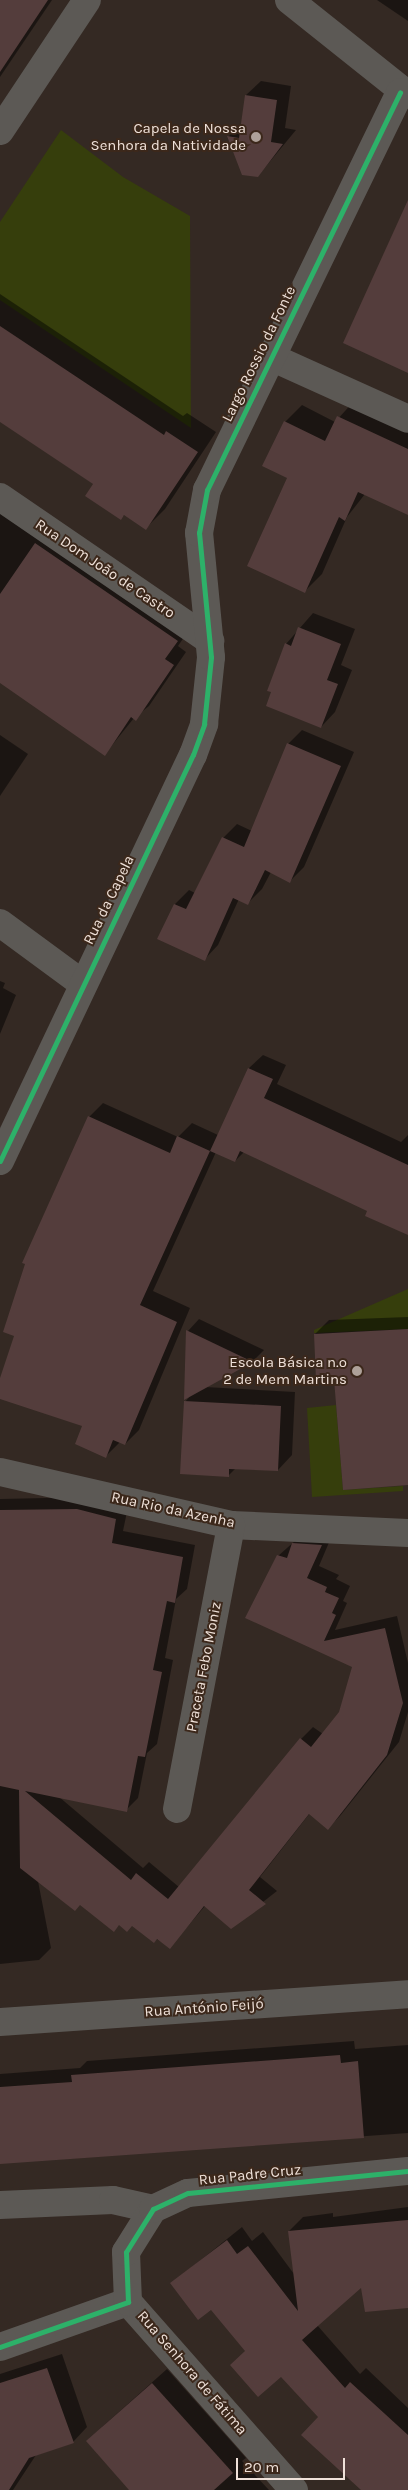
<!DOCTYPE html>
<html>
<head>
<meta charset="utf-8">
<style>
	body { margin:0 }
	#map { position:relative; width:408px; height:2490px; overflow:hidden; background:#342923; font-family:Karla,sans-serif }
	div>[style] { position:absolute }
	.green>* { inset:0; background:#363e0c }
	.shadow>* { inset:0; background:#0007 }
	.building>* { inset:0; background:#543d3c }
	.minor>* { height:28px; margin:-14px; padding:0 14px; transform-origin:14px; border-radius:14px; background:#5c5955 }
	.cycleway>* { height:5px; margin:-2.5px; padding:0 2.5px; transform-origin:2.5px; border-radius:2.5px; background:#2db169 }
	.dots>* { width:14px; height:14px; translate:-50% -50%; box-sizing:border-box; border:2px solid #3c281b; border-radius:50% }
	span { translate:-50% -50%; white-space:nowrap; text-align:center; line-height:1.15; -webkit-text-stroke:4px #3c281b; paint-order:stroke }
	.poi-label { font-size:15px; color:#efe1d9 }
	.right { translate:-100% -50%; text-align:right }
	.street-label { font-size:15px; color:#efe1d9 }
	.scale { position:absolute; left:236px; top:2458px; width:109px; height:22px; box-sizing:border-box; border:2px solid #efe1d9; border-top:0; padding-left:6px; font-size:15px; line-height:18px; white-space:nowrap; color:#efe1d9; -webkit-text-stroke:4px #3c281b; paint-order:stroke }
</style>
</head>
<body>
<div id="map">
	<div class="green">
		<i style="clip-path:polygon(61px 130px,123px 177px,190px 216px,191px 428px,0 300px,0 222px)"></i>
		<i style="clip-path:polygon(408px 1289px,408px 1329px,314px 1333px,314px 1330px)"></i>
		<i style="clip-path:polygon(336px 1405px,343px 1490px,403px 1486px,403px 1491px,312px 1497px,307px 1408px)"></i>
	</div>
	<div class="shadow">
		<i style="clip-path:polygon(0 0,52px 0,0 77px)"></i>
		<i style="clip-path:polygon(377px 0,408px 0,408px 21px)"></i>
		<i style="clip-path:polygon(261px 81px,291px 86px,285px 128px,296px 130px,258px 176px,243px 173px,229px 136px,243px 122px,246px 95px)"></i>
		<i style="clip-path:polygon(0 294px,183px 416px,187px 413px,216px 432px,165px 509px,146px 528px,125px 514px,121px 518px,94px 484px,0 421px)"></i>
		<i style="clip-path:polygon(355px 400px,408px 425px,408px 514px,365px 494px,347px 517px,322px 574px,305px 591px,288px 478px,285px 422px,302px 405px,335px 422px)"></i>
		<i style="clip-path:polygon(0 497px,191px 627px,178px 646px,186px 652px,149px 706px,134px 718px,105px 754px,0 682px)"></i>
		<i style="clip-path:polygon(313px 613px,355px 629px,341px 665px,352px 670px,335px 712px,321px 727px,286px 644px)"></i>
		<i style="clip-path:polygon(302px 730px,354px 752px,304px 867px,290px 881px,271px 872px,262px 889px,248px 903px,239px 899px,218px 945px,204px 960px,175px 904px,189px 890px,195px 893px,223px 838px,237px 824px,252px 831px,288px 744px)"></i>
		<i style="clip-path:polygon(0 735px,28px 754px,0 796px)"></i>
		<i style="clip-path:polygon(0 981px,5px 983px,3px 988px,16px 995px,0 1034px)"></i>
		<i style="clip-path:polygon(263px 1055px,286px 1065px,277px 1084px,401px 1142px,408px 1135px,408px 1234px,369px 1210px,244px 1152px,235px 1161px,216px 1152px,153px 1291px,190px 1308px,139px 1430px,125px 1444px,120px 1442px,106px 1456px,84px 1425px,0 1398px,0 1382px,89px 1117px,103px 1103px,178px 1137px,192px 1123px,218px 1135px,249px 1068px)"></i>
		<i style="clip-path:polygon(408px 1317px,408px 1484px,336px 1378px,315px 1334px,329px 1320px)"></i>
		<i style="clip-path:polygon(199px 1319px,264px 1350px,253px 1361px,205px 1387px,295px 1392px,292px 1455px,278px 1470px,236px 1468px,228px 1476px,185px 1402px,190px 1396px,188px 1331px)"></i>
		<i style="clip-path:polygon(90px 1497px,128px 1507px,123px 1531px,195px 1545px,187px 1589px,176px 1599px,165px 1658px,173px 1660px,157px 1744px,147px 1753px,138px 1798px,126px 1810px,58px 1796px,143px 1868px,149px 1862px,179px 1887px,301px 1739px,313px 1727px,323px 1734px,340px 1712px,354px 1666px,247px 1618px,278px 1556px,305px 1532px,333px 1533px,319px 1566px,339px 1575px,336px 1579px,350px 1586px,343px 1601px,347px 1603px,335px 1630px,397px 1616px,408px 1663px,408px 1712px,399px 1742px,340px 1816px,328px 1828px,310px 1813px,260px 1877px,277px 1891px,231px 1927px,205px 1906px,170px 1947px,133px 1925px,120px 1924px,38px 1881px,51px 1948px,39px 1960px,0 1964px,0 1499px)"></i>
		<i style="clip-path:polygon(354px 2041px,355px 2049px,408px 2045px,408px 2133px,0 2163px,0 2074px,80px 2068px,87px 2061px)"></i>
		<i style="clip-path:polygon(408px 2207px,408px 2298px,362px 2285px,317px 2325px,360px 2374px,366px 2368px,408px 2408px,408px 2490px,362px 2490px,319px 2417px,281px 2376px,246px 2350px,211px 2308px,172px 2283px,242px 2227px,252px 2241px,263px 2232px,294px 2274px,289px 2231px,303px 2217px,333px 2213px,333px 2217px)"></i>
		<i style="clip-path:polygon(62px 2354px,87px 2427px,73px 2442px,36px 2455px,13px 2490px,0 2490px,0 2374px)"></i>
		<i style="clip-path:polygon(167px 2369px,246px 2458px,242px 2461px,269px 2490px,130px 2490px,102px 2427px)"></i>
	</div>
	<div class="building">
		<i style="clip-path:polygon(0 0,48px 0,0 72px)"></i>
		<i style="clip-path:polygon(245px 95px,277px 100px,271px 142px,283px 144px,258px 177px,242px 175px,227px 136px,239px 138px)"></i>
		<i style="clip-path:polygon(408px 200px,408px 373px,343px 343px)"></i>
		<i style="clip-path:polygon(0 326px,164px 435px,166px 431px,198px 452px,146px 530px,124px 515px,121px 520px,85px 496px,93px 484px,0 422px)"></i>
		<i style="clip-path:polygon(337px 416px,408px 449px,408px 515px,358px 492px,345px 521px,339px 517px,305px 593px,247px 566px,287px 478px,262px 466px,284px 421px,325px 441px)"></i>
		<i style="clip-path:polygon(35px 543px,178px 641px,165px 659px,174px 665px,136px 721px,131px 717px,105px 756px,0 683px,0 594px)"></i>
		<i style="clip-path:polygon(298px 627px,341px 644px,327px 680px,338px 684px,321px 728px,266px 706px,271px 692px,267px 691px,285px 643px,291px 646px)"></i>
		<i style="clip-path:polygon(287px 743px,341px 766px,290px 883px,265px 870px,248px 905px,233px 898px,205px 961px,157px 939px,174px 904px,186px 909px,222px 837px,244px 847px)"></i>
		<i style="clip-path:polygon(248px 1068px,273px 1079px,264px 1098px,408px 1165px,408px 1235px,365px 1216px,367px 1211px,240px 1151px,235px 1162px,210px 1151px,140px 1305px,177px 1322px,125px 1445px,113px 1440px,106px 1458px,75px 1444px,82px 1426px,0 1399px,0 1378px,14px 1336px,3px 1332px,25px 1264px,22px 1263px,88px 1116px,170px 1153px,177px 1136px,210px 1151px)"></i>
		<i style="clip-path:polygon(408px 1329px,408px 1485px,343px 1490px,334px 1379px,316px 1380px,314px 1334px)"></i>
		<i style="clip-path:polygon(186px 1330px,253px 1362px,184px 1400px)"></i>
		<i style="clip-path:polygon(184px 1401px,281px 1406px,278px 1471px,229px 1469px,229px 1477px,180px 1474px)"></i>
		<i style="clip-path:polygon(77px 1509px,116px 1519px,112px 1543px,183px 1557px,175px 1603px,167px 1601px,153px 1670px,162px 1672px,145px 1757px,138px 1756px,127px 1812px,25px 1791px,131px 1880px,136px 1873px,168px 1899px,300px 1738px,311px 1747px,339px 1712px,352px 1667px,245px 1618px,277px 1555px,287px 1558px,292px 1543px,322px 1545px,307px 1578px,327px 1587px,325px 1592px,339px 1598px,332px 1613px,336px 1615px,324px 1641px,385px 1628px,403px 1703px,387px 1755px,328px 1830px,309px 1814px,249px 1890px,266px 1904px,231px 1929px,204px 1906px,170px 1949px,157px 1939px,154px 1943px,132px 1926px,127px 1932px,119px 1925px,114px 1932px,80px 1905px,75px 1911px,20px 1868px,19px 1790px,0 1786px,0 1510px)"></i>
		<i style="clip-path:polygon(340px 2055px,341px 2063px,358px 2061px,364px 2138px,0 2164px,0 2087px,72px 2082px,71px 2075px)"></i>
		<i style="clip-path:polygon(408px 2220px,408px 2308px,365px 2312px,361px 2288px,302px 2340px,345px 2388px,350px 2382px,408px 2435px,408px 2490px,361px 2490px,301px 2435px,318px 2417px,281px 2377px,258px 2397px,230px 2365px,245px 2351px,211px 2310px,198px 2320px,170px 2283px,227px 2240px,237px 2254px,248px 2246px,298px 2311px,288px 2231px)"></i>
		<i style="clip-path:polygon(47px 2368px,74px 2443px,29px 2458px,9px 2490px,0 2490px,0 2383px)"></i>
		<i style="clip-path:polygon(152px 2383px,233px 2473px,214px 2490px,129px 2490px,86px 2441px)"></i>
	</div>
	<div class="minor">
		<i style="left:289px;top:0;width:152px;rotate:38.6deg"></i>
		<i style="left:0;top:131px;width:157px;rotate:-56.4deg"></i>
		<i style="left:271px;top:357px;width:150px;rotate:24.3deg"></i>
		<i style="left:0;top:497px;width:255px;rotate:34.4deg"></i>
		<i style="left:0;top:923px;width:103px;rotate:36.3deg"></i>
		<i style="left:0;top:1161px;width:450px;rotate:-64.6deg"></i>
		<i style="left:193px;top:755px;width:33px;rotate:-70deg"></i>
		<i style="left:204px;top:724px;width:67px;rotate:-84deg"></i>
		<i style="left:211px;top:657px;width:125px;rotate:-95.5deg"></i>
		<i style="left:199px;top:533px;width:44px;rotate:-79.5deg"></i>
		<i style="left:207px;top:490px;width:442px;rotate:-64.1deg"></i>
		<i style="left:0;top:1472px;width:237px;rotate:12.9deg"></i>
		<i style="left:231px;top:1525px;width:177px;rotate:2.6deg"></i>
		<i style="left:177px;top:1809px;width:289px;rotate:-79.2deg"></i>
		<i style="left:0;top:2022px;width:409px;rotate:-3.9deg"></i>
		<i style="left:0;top:2205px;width:113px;rotate:-2.5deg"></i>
		<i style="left:113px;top:2200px;width:41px;rotate:12.7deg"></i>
		<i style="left:128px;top:2302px;width:251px;rotate:48.6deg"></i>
		<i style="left:0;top:2347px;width:136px;rotate:-19.4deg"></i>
		<i style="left:128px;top:2302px;width:50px;rotate:-92.3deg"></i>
		<i style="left:126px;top:2252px;width:51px;rotate:-57.9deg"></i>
		<i style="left:153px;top:2209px;width:38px;rotate:-25deg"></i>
		<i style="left:188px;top:2193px;width:221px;rotate:-5.7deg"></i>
	</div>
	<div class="cycleway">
		<i style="left:0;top:1161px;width:450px;rotate:-64.6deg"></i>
		<i style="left:193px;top:755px;width:33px;rotate:-70deg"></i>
		<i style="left:204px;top:724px;width:67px;rotate:-84deg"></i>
		<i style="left:211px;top:657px;width:125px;rotate:-95.5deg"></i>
		<i style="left:199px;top:533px;width:44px;rotate:-79.5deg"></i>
		<i style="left:207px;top:490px;width:442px;rotate:-64.1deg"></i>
		<i style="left:0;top:2347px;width:136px;rotate:-19.4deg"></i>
		<i style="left:128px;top:2302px;width:50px;rotate:-92.3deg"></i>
		<i style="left:126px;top:2252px;width:51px;rotate:-57.9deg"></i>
		<i style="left:153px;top:2209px;width:38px;rotate:-25deg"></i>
		<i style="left:188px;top:2193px;width:221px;rotate:-5.7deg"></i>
	</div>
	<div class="dots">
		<i style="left:256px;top:137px;background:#aea199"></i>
		<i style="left:357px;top:1371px;background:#aea199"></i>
	</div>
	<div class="poi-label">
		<span class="right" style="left:246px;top:137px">Capela de Nossa<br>Senhora da Natividade</span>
		<span class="right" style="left:347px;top:1371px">Escola Básica n.º<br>2 de Mem Martins</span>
	</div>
	<div class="street-label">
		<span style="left:259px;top:354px;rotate:-64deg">Largo Rossio da Fonte</span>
		<span style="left:105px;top:569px;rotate:34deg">Rua Dom João de Castro</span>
		<span style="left:109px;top:900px;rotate:-64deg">Rua da Capela</span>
		<span style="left:173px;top:1510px;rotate:12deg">Rua Rio da Azenha</span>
		<span style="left:204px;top:1667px;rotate:-79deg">Praceta Febo Moniz</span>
		<span style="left:204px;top:2008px;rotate:-4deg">Rua António Feijó</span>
		<span style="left:250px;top:2175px;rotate:-6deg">Rua Padre Cruz</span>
		<span style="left:192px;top:2373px;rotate:49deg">Rua Senhora de Fátima</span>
	</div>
	<div class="scale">20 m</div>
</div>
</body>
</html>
